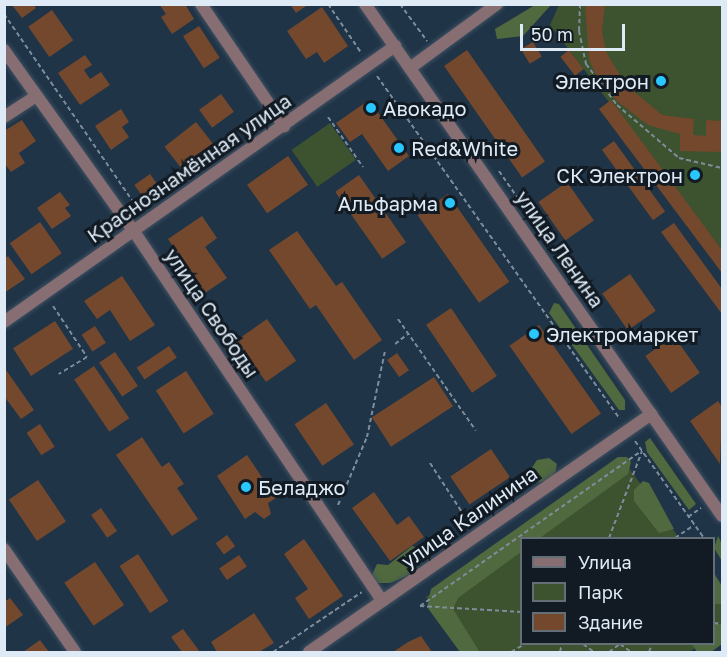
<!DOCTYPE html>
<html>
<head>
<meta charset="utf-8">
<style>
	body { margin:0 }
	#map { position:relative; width:727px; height:657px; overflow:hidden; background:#203447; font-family:"Golos Text",sans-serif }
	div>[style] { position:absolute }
	.green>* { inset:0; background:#3d522e; transform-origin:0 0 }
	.forest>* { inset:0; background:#50693e }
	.building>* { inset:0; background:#73482d; transform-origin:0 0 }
	.path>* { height:2px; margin-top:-1px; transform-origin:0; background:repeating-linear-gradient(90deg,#7d8d9c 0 4.5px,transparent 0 7.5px) }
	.roads { filter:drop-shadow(0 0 2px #3e5163) drop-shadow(0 0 2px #3e5163) }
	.minor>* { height:12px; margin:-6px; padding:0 6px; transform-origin:6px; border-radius:6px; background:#876e72 }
	.tertiary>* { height:12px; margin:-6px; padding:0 6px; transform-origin:6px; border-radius:6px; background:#876e72 }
	.dots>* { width:16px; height:16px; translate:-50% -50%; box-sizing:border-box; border:3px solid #121b23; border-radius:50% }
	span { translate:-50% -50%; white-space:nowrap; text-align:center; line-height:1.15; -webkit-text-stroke:6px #121b23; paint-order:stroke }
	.poi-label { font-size:20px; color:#deeaf6 }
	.right { translate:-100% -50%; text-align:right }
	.left { translate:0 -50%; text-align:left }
	.street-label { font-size:20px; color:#deeaf6 }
	.frame { position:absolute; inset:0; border:6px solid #deeaf6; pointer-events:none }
	.legend { position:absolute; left:520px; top:537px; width:195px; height:108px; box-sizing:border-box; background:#121b23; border:2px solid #646e77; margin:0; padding:8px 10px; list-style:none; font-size:18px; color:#deeaf6 }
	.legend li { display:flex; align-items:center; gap:12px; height:30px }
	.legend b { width:30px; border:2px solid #646e77 }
	.scale { position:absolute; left:520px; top:24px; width:105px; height:27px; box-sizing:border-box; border:3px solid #deeaf6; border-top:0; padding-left:8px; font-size:18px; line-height:21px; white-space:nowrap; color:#deeaf6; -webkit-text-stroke:4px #121b23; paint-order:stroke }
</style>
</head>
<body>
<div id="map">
	<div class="green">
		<i style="clip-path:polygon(559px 5px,722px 5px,722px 250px,550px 25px)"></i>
		<i style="left:330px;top:123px;width:45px;height:47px;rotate:55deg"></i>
		<i style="clip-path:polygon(622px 458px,679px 538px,522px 538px,522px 644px,702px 644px,689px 652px,466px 652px,426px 597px)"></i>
		<i style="clip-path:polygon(714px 588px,722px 600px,722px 629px,714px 635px)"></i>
	</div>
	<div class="forest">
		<i style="clip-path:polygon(535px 5px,551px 5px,523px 36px,497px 39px,495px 29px)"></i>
		<i style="clip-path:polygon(554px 303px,559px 304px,625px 400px,625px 410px,619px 410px,549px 313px)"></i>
		<i style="clip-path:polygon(650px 438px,696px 504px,689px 510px,647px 452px,645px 442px)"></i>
		<i style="clip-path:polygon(618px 457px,627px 457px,631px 462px,628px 474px,540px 538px,522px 538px,521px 552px,458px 598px,453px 609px,479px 651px,460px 652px,427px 607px,431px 589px)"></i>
		<i style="clip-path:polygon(549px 458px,557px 464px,555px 475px,546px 481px,533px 483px,529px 472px,537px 460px)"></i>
		<i style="clip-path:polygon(643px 481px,649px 483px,674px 529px,659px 533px,634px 501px,634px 490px)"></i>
		<i style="clip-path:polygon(718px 536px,722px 544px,722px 561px,714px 548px)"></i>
		<i style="clip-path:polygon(412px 546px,418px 548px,420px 563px,411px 574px,390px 583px,376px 583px,371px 577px,377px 564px,388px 565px)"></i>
		<i style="clip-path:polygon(714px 573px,722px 586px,722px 604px,714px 604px)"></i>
		<i style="clip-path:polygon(714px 624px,722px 624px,722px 644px,711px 652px,697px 652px,692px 644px,714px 644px)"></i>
	</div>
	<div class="building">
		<i style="clip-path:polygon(159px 4px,185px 4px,194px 19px,172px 34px,161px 17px,166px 14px)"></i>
		<i style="clip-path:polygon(290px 4px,309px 4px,296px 13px)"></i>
		<i style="clip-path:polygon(585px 4px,605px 4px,602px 31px,606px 52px,626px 85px,662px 115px,694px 119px,693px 135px,706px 136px,706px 120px,722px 121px,722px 152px,680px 151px,680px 134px,648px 125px,617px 101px,596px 75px,589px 59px)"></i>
		<i style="clip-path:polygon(12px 5px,34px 5px,36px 8px,22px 18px)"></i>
		<i style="clip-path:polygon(322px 7px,348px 46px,324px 63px,317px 52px,306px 59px,287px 31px)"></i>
		<i style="left:52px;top:10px;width:37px;height:29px;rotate:55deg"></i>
		<i style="left:199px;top:26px;width:38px;height:19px;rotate:57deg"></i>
		<i style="left:533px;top:42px;width:17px;height:14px;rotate:59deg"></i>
		<i style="left:467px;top:50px;width:136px;height:28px;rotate:55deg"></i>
		<i style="left:569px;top:50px;width:24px;height:11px;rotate:52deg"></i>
		<i style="clip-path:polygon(85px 55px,92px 65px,84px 70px,90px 79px,101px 72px,110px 85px,80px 105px,58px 73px)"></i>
		<i style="left:221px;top:94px;width:22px;height:27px;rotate:54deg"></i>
		<i style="clip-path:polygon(369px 100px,409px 156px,388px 171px,362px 134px,350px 142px,336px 123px)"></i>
		<i style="clip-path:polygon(611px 100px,722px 250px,722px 273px,599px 109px)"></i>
		<i style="clip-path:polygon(121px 109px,129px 122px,122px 127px,129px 137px,111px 150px,95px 126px)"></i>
		<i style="clip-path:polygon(22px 120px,36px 141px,19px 153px,25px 163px,11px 172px,4px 163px,4px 131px)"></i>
		<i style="left:196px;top:122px;width:28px;height:40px;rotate:52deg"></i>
		<i style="left:614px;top:141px;width:87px;height:15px;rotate:54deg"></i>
		<i style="left:288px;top:156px;width:35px;height:50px;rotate:55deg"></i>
		<i style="left:150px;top:174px;width:16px;height:19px;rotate:55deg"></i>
		<i style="left:359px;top:175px;width:82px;height:29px;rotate:55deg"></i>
		<i style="left:567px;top:182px;width:47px;height:35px;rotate:55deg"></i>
		<i style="clip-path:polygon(60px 192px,70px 205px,65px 208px,71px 216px,52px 229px,37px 208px)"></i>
		<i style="left:448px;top:194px;width:107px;height:37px;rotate:55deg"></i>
		<i style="clip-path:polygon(202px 216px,217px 238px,205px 247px,227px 278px,205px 293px,168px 239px)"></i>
		<i style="left:40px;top:222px;width:38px;height:37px;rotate:55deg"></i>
		<i style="clip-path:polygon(674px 223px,722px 289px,722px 314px,661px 232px)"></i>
		<i style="clip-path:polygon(297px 231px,336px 286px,342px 282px,382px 340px,354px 360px,316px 305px,310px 309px,269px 250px)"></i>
		<i style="clip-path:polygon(8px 256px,25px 279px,4px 293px,4px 259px)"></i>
		<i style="left:630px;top:274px;width:45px;height:34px;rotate:55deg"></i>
		<i style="clip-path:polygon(122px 276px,155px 325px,130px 341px,110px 310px,97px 319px,84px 301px)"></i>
		<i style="left:451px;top:308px;width:82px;height:30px;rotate:56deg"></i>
		<i style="left:267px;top:319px;width:51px;height:37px;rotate:55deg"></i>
		<i style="left:55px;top:321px;width:33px;height:50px;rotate:57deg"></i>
		<i style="left:539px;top:325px;width:108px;height:36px;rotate:55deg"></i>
		<i style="left:95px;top:326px;width:20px;height:16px;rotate:57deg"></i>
		<i style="left:674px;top:336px;width:45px;height:35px;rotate:55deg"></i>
		<i style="left:169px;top:346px;width:14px;height:39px;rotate:56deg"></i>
		<i style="left:115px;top:352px;width:41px;height:19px;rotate:56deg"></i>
		<i style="left:397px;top:353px;width:21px;height:12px;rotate:55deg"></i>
		<i style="left:94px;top:366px;width:63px;height:24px;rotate:56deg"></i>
		<i style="clip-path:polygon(6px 370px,34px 410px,21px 419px,4px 396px)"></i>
		<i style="left:186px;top:371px;width:51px;height:36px;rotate:57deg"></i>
		<i style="left:434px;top:377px;width:35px;height:74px;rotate:57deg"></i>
		<i style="clip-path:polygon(718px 401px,722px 407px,720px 464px,690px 421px)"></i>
		<i style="left:326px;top:403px;width:50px;height:38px;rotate:56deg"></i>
		<i style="left:40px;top:424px;width:27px;height:16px;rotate:57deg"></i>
		<i style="clip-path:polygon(142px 437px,162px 467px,169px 462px,184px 484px,177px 488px,198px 519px,172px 536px,116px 455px)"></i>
		<i style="left:491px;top:449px;width:34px;height:49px;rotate:56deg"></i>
		<i style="clip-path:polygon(247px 455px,276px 498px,268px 503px,271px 514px,264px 519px,255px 512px,245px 519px,217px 476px)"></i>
		<i style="left:38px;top:480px;width:50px;height:35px;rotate:56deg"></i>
		<i style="clip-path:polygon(374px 492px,397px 525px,409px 516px,424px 537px,390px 561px,352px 508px)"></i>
		<i style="left:101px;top:508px;width:28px;height:12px;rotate:55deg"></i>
		<i style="left:227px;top:535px;width:14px;height:14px;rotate:54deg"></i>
		<i style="clip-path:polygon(304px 539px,343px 596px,309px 619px,295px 598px,308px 589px,284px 554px)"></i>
		<i style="left:138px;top:554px;width:56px;height:22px;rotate:57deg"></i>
		<i style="left:239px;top:555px;width:14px;height:24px;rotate:56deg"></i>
		<i style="left:95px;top:562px;width:52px;height:37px;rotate:56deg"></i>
		<i style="clip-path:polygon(10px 598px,23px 615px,4px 628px,4px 602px)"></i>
		<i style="clip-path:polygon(254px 613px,274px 643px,259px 652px,217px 652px,211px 642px)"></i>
		<i style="clip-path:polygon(183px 629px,200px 652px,182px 652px,171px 637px)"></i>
		<i style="clip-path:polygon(421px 636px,432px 652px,393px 652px,408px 642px)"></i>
		<i style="clip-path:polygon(40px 640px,49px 652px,23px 652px)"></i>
	</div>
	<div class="path">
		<i style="left:328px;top:4px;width:60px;rotate:55.8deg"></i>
		<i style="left:400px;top:4px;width:46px;rotate:53.9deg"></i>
		<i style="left:580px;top:4px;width:27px;rotate:92deg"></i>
		<i style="left:579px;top:31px;width:34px;rotate:78deg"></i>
		<i style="left:586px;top:64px;width:51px;rotate:52.9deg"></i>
		<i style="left:617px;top:105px;width:82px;rotate:40.5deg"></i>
		<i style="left:679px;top:158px;width:44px;rotate:13.1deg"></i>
		<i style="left:4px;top:14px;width:240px;rotate:55.5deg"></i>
		<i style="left:377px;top:76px;width:420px;rotate:54.7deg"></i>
		<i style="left:328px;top:117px;width:61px;rotate:55deg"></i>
		<i style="left:499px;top:171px;width:47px;rotate:55.3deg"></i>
		<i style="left:53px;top:306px;width:61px;rotate:56.3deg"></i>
		<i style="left:87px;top:357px;width:33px;rotate:149deg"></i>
		<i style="left:398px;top:319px;width:136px;rotate:55.1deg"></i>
		<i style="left:395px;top:344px;width:16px;rotate:-38deg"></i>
		<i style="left:635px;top:441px;width:119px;rotate:54.6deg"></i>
		<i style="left:430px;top:463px;width:68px;rotate:57deg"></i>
		<i style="left:338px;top:505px;width:74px;rotate:-66.9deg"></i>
		<i style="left:367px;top:437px;width:88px;rotate:-78.2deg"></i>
		<i style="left:688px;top:517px;width:16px;rotate:-35deg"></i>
		<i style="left:609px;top:538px;width:93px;rotate:-69.2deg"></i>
		<i style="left:675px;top:538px;width:23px;rotate:-34deg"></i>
		<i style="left:420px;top:606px;width:270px;rotate:-35deg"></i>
		<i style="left:420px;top:606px;width:102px;rotate:3.4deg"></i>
		<i style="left:714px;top:623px;width:8px;rotate:7deg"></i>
		<i style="left:583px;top:644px;width:14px;rotate:36deg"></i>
		<i style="left:273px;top:652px;width:107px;rotate:-34deg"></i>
		<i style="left:511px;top:652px;width:16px;rotate:-30deg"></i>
		<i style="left:560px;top:652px;width:8px;rotate:-76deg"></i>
		<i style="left:609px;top:652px;width:14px;rotate:-36deg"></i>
		<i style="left:620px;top:644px;width:14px;rotate:36deg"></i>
		<i style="left:649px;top:652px;width:9px;rotate:-69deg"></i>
	</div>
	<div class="roads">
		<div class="minor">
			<i style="left:201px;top:4px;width:148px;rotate:55.8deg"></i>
			<i style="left:4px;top:50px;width:221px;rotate:54.4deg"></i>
			<i style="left:133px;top:230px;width:447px;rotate:56.1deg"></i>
			<i style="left:410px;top:68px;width:108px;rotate:-36.3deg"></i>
			<i style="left:4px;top:117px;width:38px;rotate:-33deg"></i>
			<i style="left:4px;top:322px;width:479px;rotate:-35.2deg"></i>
			<i style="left:4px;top:549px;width:125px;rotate:55.4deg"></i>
			<i style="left:309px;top:652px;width:417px;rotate:-34.8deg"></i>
		</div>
		<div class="tertiary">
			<i style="left:365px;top:4px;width:624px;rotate:55.11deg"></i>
		</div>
	</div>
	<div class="dots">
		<i style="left:661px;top:81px;background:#28c8ff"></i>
		<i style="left:371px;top:108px;background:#28c8ff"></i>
		<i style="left:399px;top:148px;background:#28c8ff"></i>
		<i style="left:695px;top:175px;background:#28c8ff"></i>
		<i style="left:450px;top:203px;background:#28c8ff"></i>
		<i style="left:534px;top:334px;background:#28c8ff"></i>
		<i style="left:246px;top:487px;background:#28c8ff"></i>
	</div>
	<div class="poi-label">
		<span class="right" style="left:649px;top:81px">Электрон</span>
		<span class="left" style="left:383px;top:108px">Авокадо</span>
		<span class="left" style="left:411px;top:148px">Red&amp;White</span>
		<span class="right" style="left:683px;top:175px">СК Электрон</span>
		<span class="right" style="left:438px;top:203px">Альфарма</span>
		<span class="left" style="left:546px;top:334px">Электромаркет</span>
		<span class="left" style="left:258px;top:487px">Беладжо</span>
	</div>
	<div class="street-label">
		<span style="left:189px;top:168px;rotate:-35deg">Краснознамённая улица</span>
		<span style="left:560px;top:249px;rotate:55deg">улица Ленина</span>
		<span style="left:212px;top:313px;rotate:56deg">улица Свободы</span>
		<span style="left:469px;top:517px;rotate:-35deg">улица Калинина</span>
	</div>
	<div class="frame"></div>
	<ul class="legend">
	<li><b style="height:8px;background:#876e72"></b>Улица</li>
	<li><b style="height:16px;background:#3d522e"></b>Парк</li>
	<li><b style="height:16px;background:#73482d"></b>Здание</li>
	</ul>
	<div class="scale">50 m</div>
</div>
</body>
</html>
